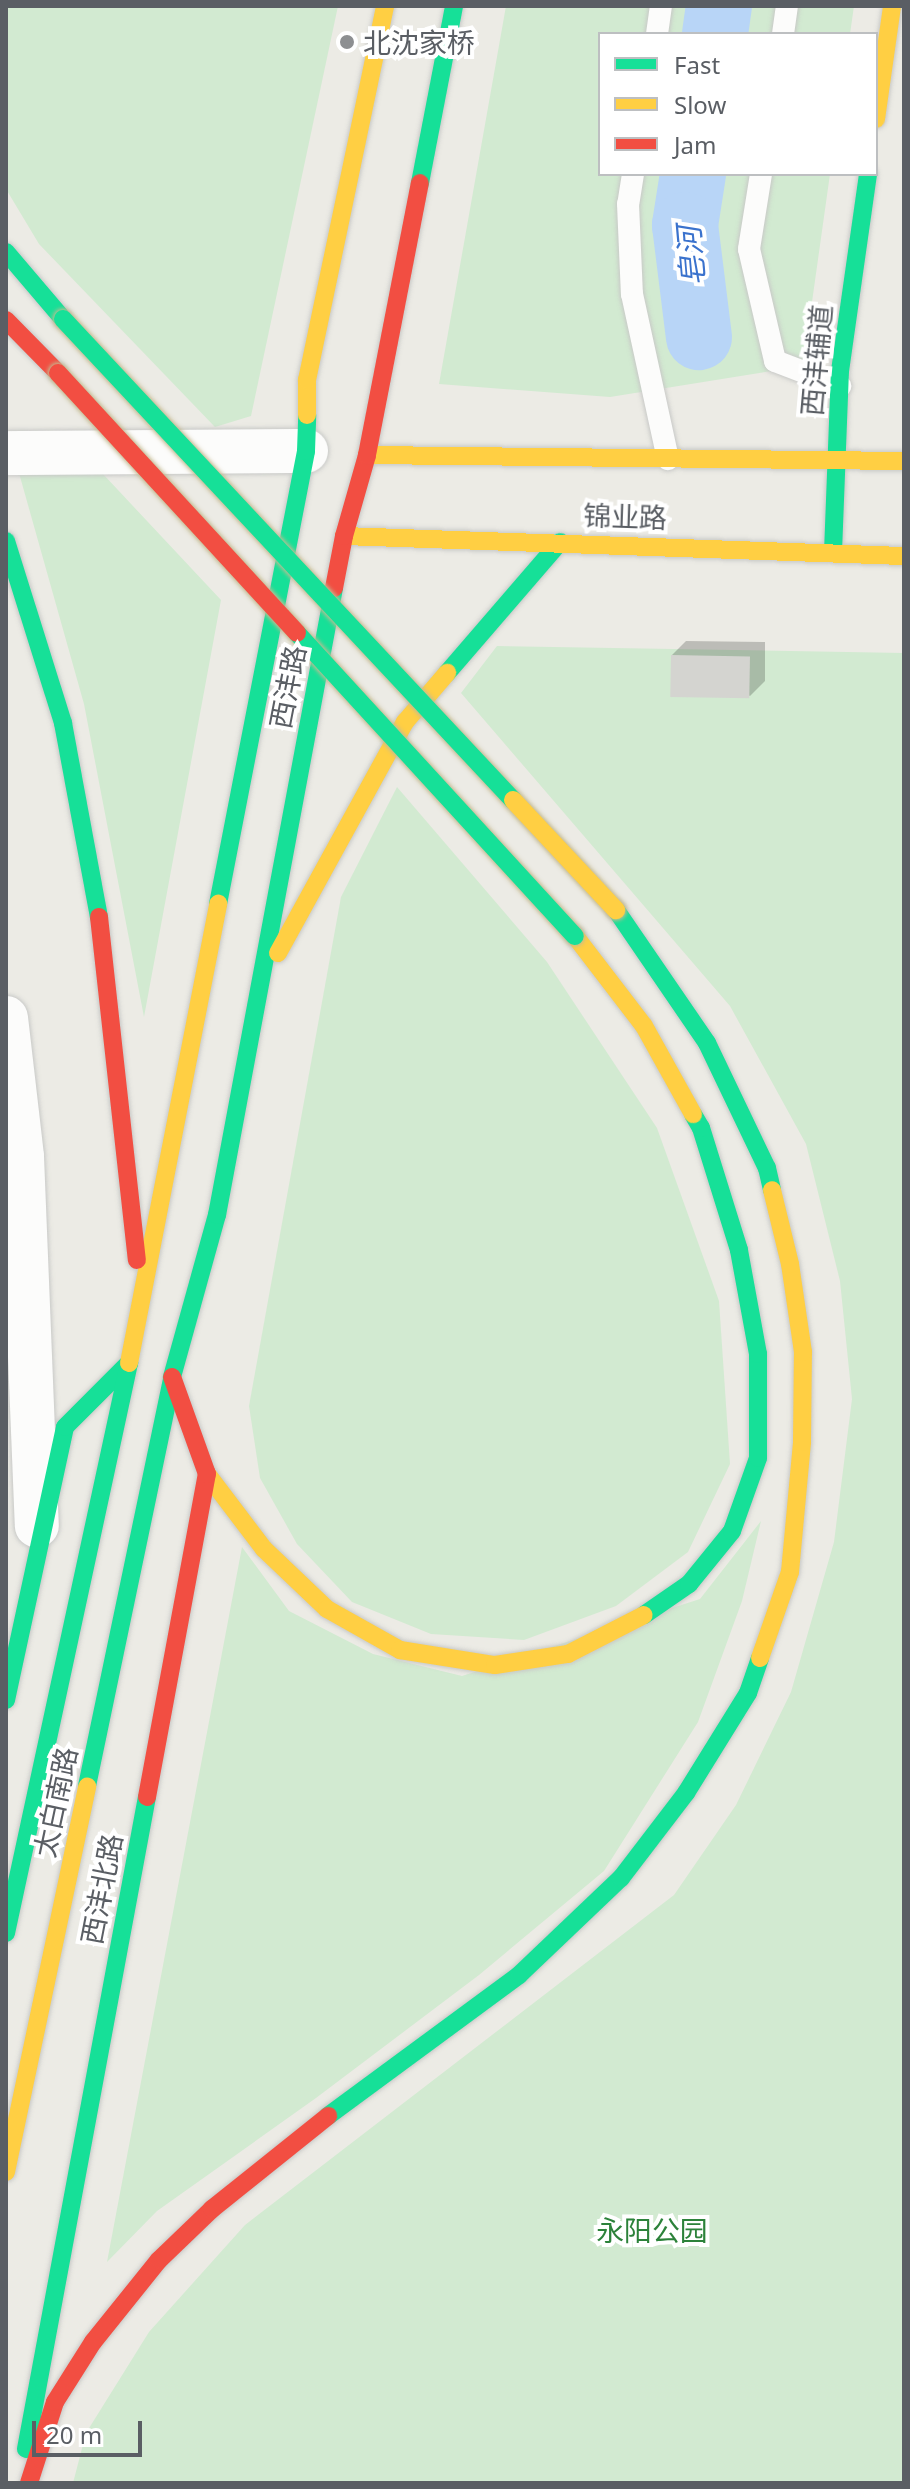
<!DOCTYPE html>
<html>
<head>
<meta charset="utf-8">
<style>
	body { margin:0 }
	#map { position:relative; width:910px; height:2489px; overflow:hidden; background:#ecebe5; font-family:"Noto Sans","Noto Sans SC",sans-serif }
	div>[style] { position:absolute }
	.green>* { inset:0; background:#d2ead1 }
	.shadow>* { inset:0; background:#0003 }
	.river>* { height:66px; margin:-33px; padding:0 33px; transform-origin:33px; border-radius:33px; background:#b8d5f7 }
	.building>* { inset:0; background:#d4d4d0; transform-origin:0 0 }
	.roads { filter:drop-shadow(0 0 2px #c8c9c7) drop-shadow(0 0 2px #c8c9c7) }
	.lane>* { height:22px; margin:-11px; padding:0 11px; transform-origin:11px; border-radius:11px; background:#fcfcfb }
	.street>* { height:44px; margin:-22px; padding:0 22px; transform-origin:22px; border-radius:22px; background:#fcfcfb }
	.fast>* { height:18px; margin:-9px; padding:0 9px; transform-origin:9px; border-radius:9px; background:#16e098 }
	.slow>* { height:18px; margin:-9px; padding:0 9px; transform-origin:9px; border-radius:9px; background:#ffcf43 }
	.jam>* { height:18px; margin:-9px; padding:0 9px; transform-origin:9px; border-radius:9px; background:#f24e42 }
	.bridges { filter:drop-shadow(0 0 2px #c4ba92) drop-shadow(0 0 2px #c4ba92) }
	.fast-bridge>* { height:18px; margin:-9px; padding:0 9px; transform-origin:9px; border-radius:9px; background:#16e098 }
	.slow-bridge>* { height:18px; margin:-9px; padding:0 9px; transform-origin:9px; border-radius:9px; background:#ffcf43 }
	.jam-bridge>* { height:18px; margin:-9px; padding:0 9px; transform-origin:9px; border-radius:9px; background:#f24e42 }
	.dots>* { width:22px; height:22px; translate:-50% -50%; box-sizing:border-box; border:4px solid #fff; border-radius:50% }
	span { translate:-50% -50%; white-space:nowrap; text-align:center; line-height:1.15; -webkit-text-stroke:8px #fff; paint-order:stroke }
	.poi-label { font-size:28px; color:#5a5e64 }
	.left { translate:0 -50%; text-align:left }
	.street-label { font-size:28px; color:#5a5e64 }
	.park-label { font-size:28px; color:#2c823a }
	.water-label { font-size:30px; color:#3a72cd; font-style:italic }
	.frame { position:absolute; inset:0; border:8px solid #5a5e64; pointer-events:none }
	.legend { position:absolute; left:598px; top:32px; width:280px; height:144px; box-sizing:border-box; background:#fff; border:2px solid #bdbfc1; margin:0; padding:10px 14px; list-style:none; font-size:24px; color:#5a5e64 }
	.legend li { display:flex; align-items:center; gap:16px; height:40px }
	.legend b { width:40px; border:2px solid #bdbfc1 }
	.scale { position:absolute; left:32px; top:2421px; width:110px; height:36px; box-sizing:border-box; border:4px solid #5a5e64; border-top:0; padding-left:10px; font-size:24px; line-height:28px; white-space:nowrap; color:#5a5e64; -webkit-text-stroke:6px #fff; paint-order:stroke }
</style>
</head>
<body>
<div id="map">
	<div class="green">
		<i style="clip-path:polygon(6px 6px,338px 6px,251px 416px,215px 427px,39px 244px,6px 189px)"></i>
		<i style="clip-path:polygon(506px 6px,854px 6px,850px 34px,600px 34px,600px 174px,830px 174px,803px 366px,610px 397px,439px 384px)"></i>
		<i style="clip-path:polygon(19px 473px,103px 474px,221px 600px,144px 1017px,84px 704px)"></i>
		<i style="clip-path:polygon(497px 646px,904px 653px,904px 2483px,73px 2483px,86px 2433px,149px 2332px,245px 2225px,674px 1895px,736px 1805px,791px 1692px,834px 1542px,852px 1399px,840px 1281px,806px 1144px,730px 1006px,461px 693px)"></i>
		<i style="clip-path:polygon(397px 787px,547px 962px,657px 1128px,719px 1301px,730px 1464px,688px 1552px,616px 1606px,524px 1640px,431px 1634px,352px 1602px,297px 1544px,260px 1478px,249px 1406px,341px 897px)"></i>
		<i style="clip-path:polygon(761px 1521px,742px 1601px,698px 1722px,604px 1871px,479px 1975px,316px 2098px,157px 2211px,107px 2262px,242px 1547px,289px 1611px,373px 1654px,462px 1676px,700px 1599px)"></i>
	</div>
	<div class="shadow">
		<i style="clip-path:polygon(686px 641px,765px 642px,765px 681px,750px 696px,671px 656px)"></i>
	</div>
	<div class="river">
		<i style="left:715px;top:34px;width:28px;rotate:-82deg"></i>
		<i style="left:693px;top:174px;width:52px;rotate:98.9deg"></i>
		<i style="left:685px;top:225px;width:113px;rotate:82.9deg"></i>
	</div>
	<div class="building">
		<i style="left:671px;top:655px;width:79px;height:42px;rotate:1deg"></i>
	</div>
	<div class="roads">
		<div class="lane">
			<i style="left:657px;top:34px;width:28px;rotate:-82deg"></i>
			<i style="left:783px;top:34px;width:28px;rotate:-82deg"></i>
			<i style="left:633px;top:174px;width:30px;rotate:99deg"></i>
			<i style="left:628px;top:204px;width:90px;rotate:87.5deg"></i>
			<i style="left:632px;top:294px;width:169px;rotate:77.7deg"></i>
			<i style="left:761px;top:174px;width:76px;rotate:99.1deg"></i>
			<i style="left:749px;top:249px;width:115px;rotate:76.9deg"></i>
			<i style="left:775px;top:361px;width:70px;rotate:21deg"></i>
		</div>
		<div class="street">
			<i style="left:9px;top:453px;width:297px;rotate:-0.4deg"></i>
			<i style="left:6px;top:1018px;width:140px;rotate:83.4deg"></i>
			<i style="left:22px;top:1157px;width:369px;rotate:87.7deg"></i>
		</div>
		<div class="fast">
			<i style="left:420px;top:183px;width:180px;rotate:-79.1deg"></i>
			<i style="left:6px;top:252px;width:88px;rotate:49.6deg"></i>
			<i style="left:6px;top:541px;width:191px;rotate:72.6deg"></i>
			<i style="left:63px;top:723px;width:197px;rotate:79.5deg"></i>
			<i style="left:833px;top:552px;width:181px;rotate:-87.8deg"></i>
			<i style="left:840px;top:371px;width:199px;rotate:-81.9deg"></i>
			<i style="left:447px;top:673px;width:173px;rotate:-49.2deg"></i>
			<i style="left:218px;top:904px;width:461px;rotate:-79deg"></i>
			<i style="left:306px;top:451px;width:36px;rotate:-88deg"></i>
			<i style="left:616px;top:910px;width:161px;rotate:55.6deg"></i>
			<i style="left:707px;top:1043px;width:139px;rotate:64.4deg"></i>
			<i style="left:767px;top:1168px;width:23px;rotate:77deg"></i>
			<i style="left:172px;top:1377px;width:168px;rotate:-74.5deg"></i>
			<i style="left:217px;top:1215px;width:638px;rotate:-79.43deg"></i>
			<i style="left:644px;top:1615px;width:55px;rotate:-34.6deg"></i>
			<i style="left:689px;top:1584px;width:68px;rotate:-50.9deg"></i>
			<i style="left:732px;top:1531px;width:77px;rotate:-70.4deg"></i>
			<i style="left:758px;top:1458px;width:104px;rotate:-90deg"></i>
			<i style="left:758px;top:1354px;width:106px;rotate:-100.4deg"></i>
			<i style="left:739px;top:1250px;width:128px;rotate:-107.3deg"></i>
			<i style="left:701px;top:1128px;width:16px;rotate:-120deg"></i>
			<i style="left:6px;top:1700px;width:279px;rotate:-77.8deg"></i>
			<i style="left:65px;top:1427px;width:91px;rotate:-45deg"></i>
			<i style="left:87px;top:1786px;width:416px;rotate:-78.2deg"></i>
			<i style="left:6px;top:1933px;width:583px;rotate:-77.82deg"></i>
			<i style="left:328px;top:2116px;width:237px;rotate:-36.4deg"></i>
			<i style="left:519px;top:1975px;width:141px;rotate:-43.6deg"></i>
			<i style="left:621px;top:1878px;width:107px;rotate:-52.6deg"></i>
			<i style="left:686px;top:1793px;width:118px;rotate:-58.2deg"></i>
			<i style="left:748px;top:1693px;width:37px;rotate:-71deg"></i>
			<i style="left:26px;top:2449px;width:663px;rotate:-79.49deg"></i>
		</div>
		<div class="slow">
			<i style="left:876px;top:119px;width:114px;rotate:-81.9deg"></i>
			<i style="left:307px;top:415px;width:35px;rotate:-90deg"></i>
			<i style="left:307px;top:380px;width:382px;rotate:-78.2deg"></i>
			<i style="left:367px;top:455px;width:537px;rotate:0.64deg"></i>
			<i style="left:344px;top:536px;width:560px;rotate:2.05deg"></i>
			<i style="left:575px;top:936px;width:113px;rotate:52.5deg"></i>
			<i style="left:644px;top:1026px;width:101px;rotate:60.9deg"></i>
			<i style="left:278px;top:953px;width:264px;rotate:-61.2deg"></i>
			<i style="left:405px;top:722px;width:65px;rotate:-49.4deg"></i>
			<i style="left:129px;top:1363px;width:468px;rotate:-79deg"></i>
			<i style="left:207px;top:1474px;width:94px;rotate:52.8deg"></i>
			<i style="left:264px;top:1549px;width:87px;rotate:43.6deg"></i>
			<i style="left:327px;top:1609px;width:84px;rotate:29.3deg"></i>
			<i style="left:400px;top:1650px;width:96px;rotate:9deg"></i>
			<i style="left:495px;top:1665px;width:74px;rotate:-8.6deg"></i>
			<i style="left:568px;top:1654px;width:85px;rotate:-27.2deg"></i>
			<i style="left:760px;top:1658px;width:91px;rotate:-70.8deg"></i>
			<i style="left:790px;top:1572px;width:131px;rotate:-84.7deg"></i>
			<i style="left:802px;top:1442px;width:90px;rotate:-89.4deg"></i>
			<i style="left:803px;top:1352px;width:89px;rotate:-98.4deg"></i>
			<i style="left:790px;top:1264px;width:76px;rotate:-103.7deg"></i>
			<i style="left:6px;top:2172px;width:394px;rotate:-78.1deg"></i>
		</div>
		<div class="jam">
			<i style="left:6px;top:320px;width:74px;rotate:45.5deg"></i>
			<i style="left:334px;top:588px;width:53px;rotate:-79.1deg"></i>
			<i style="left:344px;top:536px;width:84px;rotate:-74.1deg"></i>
			<i style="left:367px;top:455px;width:277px;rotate:-79deg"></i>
			<i style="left:99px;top:917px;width:345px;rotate:83.7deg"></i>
			<i style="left:147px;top:1797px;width:329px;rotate:-79.5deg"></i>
			<i style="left:207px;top:1474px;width:103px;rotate:-109.8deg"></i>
			<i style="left:29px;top:2483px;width:85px;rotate:-72.2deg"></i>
			<i style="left:55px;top:2402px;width:71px;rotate:-57.7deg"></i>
			<i style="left:93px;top:2342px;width:105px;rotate:-51.2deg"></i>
			<i style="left:159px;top:2260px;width:74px;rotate:-43.9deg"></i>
			<i style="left:212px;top:2209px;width:149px;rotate:-38.7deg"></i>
		</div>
	</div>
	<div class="bridges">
		<div class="fast-bridge">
			<i style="left:63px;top:319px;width:659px;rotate:46.91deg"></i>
			<i style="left:297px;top:633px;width:411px;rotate:47.5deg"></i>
		</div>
		<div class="slow-bridge">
			<i style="left:513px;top:800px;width:151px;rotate:46.9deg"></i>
		</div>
		<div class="jam-bridge">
			<i style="left:58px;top:373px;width:353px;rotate:47.4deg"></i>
		</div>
	</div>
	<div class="dots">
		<i style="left:347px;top:42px;background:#8d8f91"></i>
	</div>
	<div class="poi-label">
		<span class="left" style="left:363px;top:42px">北沈家桥</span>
	</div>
	<div class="street-label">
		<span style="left:816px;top:360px;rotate:-85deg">西沣辅道</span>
		<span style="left:625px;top:516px;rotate:2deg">锦业路</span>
		<span style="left:287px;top:687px;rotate:-79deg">西沣路</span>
		<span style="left:55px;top:1802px;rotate:-78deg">太白南路</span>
		<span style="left:101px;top:1889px;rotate:-79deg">西沣北路</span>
	</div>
	<div class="park-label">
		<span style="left:652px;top:2230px">永阳公园</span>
	</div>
	<div class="water-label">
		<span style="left:691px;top:256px;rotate:-95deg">皂河</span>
	</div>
	<div class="frame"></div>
	<ul class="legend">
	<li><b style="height:10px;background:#16e098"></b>Fast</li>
	<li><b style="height:10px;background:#ffcf43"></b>Slow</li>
	<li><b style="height:10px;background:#f24e42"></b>Jam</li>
	</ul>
	<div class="scale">20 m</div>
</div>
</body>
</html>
